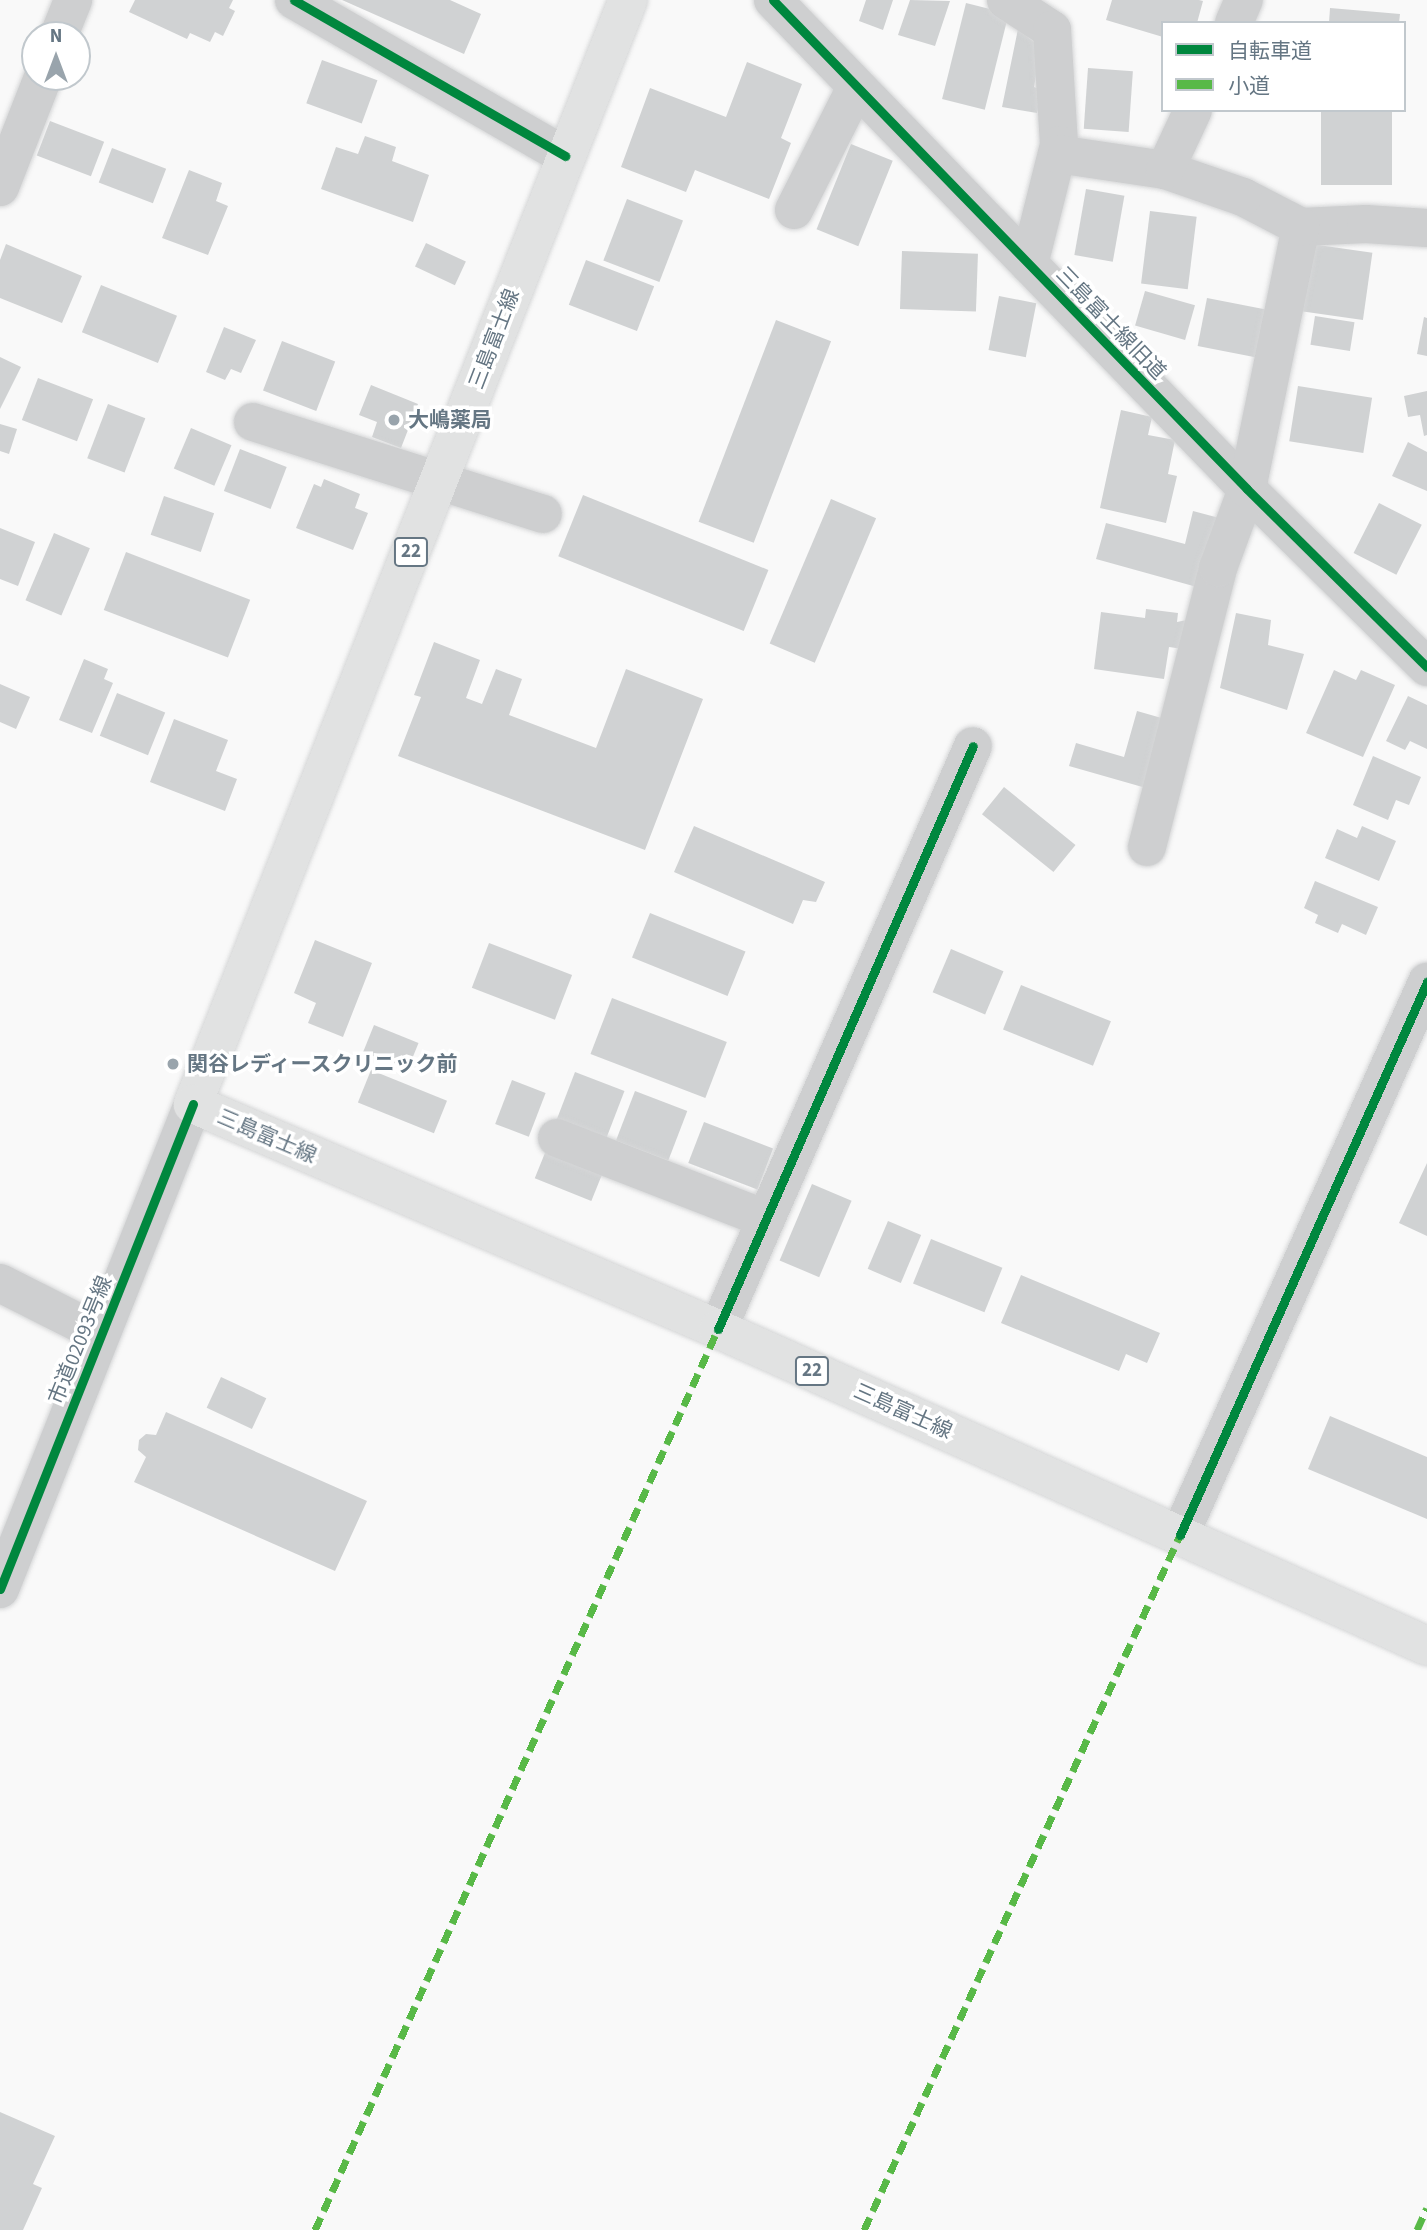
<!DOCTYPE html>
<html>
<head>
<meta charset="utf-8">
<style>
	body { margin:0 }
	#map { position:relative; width:1427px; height:2230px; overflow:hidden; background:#f9f9f9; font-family:"Source Sans 3","Noto Sans JP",sans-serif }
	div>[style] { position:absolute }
	.building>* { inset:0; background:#d0d2d3; transform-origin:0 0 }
	.roads { filter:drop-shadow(0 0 2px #d5d6d7) drop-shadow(0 0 2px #d5d6d7) }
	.minor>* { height:38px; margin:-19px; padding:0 19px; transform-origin:19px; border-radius:19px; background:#cecfd0 }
	.tertiary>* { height:38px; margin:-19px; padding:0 19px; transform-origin:19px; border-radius:19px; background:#cecfd0 }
	.primary>* { height:38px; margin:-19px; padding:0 19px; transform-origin:19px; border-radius:19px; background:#e1e2e2 }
	.quiet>* { height:7px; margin-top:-3.5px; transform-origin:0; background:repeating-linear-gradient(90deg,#58b947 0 14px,transparent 0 21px) }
	.cycleway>* { height:9px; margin:-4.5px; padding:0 4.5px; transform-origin:4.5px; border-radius:4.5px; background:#00873e }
	.dots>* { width:19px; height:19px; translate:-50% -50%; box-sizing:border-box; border:4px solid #fff; border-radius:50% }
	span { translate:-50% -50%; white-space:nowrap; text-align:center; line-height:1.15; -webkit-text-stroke:7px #fff; paint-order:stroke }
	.shield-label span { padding:2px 5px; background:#fff; border:2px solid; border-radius:5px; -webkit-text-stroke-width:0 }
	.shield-label { font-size:19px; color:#657683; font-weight:700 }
	.street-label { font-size:21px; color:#657683 }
	.poi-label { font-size:21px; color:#657683; font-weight:700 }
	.left { translate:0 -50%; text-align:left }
	.legend { position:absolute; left:1161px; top:21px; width:245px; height:91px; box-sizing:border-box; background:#fff; border:2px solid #c1c8cd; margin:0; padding:9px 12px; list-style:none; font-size:21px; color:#657683 }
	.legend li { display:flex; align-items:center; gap:14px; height:35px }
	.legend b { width:35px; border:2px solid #c1c8cd }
	.north { position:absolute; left:21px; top:21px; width:70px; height:70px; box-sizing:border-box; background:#fff; border:2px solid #c1c8cd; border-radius:50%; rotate:0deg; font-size:19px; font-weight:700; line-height:28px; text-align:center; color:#657683 }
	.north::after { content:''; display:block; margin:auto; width:24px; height:32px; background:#99a4ac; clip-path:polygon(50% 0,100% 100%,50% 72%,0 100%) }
</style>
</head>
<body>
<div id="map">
	<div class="building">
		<i style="clip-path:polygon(135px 0,233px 0,229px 8px,235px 11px,223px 36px,215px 32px,210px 42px,190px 33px,187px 39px,129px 12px)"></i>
		<i style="clip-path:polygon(342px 0,450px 0,481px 14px,464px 54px)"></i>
		<i style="clip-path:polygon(866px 0,893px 0,883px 30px,859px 21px)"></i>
		<i style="clip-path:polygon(910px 0,950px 1px,935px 46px,898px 35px)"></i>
		<i style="clip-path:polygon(1112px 0,1199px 0,1203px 1px,1197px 23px,1163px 23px,1163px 37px,1106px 20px)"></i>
		<i style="left:966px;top:3px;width:44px;height:99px;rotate:14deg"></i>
		<i style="clip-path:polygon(1330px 8px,1400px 14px,1399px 23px,1329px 23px)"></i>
		<i style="clip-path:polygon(1018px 29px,1041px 48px,1034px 87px,1043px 91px,1037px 113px,1002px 107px)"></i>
		<i style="left:322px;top:60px;width:59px;height:46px;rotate:20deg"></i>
		<i style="clip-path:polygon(747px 62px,802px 84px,781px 138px,791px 143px,769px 199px,695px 170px,686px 192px,621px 167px,650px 88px,726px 117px)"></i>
		<i style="left:1088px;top:68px;width:45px;height:61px;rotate:4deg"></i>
		<i style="left:1321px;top:110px;width:71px;height:75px"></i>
		<i style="left:50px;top:121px;width:58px;height:37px;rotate:21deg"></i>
		<i style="clip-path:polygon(365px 136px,396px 147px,392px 161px,429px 175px,413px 222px,321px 189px,336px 147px,358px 154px)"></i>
		<i style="left:851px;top:144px;width:45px;height:92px;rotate:22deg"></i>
		<i style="left:112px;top:148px;width:58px;height:37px;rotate:21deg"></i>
		<i style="clip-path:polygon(189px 170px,222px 183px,216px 201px,228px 206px,208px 255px,162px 238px)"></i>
		<i style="left:1086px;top:189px;width:39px;height:67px;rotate:10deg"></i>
		<i style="left:627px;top:199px;width:60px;height:66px;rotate:21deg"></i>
		<i style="left:1150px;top:211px;width:47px;height:73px;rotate:7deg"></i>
		<i style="left:426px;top:243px;width:44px;height:26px;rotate:25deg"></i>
		<i style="clip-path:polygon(6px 244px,82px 276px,62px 323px,0 298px,0 260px)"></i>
		<i style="left:1311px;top:244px;width:62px;height:68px;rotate:8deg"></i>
		<i style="left:902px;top:251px;width:76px;height:58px;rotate:2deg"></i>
		<i style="left:586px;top:260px;width:73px;height:48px;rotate:21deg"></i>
		<i style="left:101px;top:285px;width:82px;height:51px;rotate:22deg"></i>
		<i style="left:1145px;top:291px;width:52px;height:36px;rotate:16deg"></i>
		<i style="left:999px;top:296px;width:38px;height:55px;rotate:11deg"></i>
		<i style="left:1207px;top:298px;width:60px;height:49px;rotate:11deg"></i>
		<i style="left:1315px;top:316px;width:40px;height:29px;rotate:9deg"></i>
		<i style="clip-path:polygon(1424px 317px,1427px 318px,1427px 356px,1417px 354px)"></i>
		<i style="left:776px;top:320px;width:59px;height:216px;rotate:21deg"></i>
		<i style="clip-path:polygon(224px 327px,256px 340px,241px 373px,231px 369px,225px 380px,206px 372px)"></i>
		<i style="left:282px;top:341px;width:57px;height:53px;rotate:21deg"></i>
		<i style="clip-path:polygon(0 357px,21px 367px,0 409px)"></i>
		<i style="left:38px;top:378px;width:59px;height:45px;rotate:21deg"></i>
		<i style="clip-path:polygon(371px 385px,418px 404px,401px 448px,372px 437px,377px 422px,359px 415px)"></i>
		<i style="left:1298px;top:386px;width:75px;height:56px;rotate:9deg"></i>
		<i style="clip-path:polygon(1427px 391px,1427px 435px,1424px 436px,1420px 415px,1408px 417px,1404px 396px)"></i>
		<i style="left:108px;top:404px;width:40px;height:58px;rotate:21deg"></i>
		<i style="clip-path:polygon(1121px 410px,1152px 417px,1148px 435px,1175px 440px,1168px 474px,1177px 476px,1166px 523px,1100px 508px)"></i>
		<i style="clip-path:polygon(0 424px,17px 429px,9px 454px,0 451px)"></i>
		<i style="left:191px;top:428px;width:44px;height:44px;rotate:23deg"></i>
		<i style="clip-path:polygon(1408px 442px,1427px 452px,1427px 491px,1392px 476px)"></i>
		<i style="left:240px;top:449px;width:50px;height:45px;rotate:21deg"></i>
		<i style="clip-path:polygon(324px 479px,360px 494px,355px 508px,368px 513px,353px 550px,296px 528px,314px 484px,321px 487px)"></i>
		<i style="left:583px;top:495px;width:200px;height:66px;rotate:22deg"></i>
		<i style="left:164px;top:496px;width:53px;height:41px;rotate:19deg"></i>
		<i style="left:831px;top:499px;width:49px;height:157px;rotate:23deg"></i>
		<i style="left:1379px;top:503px;width:48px;height:56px;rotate:27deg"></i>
		<i style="clip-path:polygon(1193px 511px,1223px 519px,1204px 589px,1096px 559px,1106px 523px,1185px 544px)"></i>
		<i style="clip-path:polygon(0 528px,35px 542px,18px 586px,0 579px)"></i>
		<i style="left:54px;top:533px;width:39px;height:73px;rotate:23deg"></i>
		<i style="left:126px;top:552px;width:133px;height:62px;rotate:21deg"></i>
		<i style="clip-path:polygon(1146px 609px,1178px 613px,1177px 622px,1187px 620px,1183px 649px,1169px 647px,1164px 679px,1094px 669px,1101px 612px,1145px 618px)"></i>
		<i style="clip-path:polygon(1236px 613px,1271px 620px,1268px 645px,1304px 654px,1287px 710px,1220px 688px)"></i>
		<i style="clip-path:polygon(434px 642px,480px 660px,466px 698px,482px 704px,496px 669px,522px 679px,509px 715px,596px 748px,626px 669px,703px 699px,645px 850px,398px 756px,421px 697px,414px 695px)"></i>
		<i style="clip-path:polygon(84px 659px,108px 669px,104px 679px,113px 683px,92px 733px,59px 720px)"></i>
		<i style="clip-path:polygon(1334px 670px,1356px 680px,1361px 670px,1395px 685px,1363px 757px,1306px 733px)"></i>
		<i style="clip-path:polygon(0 684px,30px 697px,16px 729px,0 722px)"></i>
		<i style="left:117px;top:693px;width:52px;height:46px;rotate:22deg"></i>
		<i style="clip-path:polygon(1408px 696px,1427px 705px,1427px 749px,1410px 741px,1405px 750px,1386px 741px)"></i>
		<i style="clip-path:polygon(1137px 711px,1165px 719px,1146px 788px,1069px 766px,1076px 743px,1124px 757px)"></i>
		<i style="clip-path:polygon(174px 719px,228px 740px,216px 771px,237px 779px,225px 811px,150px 782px)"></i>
		<i style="clip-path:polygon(1373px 756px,1421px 777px,1409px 805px,1396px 800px,1388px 820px,1353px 805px)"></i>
		<i style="left:1004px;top:787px;width:92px;height:35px;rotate:39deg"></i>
		<i style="clip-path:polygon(694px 826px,825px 882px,816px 902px,803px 900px,793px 924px,674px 872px)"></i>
		<i style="clip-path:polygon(1362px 826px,1396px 841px,1379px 881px,1325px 858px,1337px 829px,1357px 838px)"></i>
		<i style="clip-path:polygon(1315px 881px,1378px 907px,1366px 935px,1342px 924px,1338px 933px,1315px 923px,1318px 915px,1304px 908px)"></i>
		<i style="left:650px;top:913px;width:103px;height:48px;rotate:22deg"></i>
		<i style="clip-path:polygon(315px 940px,372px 963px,343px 1037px,308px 1023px,316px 1003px,294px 993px)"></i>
		<i style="left:489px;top:943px;width:89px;height:48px;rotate:21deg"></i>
		<i style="left:951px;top:949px;width:57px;height:47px;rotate:23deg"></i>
		<i style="left:1021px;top:985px;width:97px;height:48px;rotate:22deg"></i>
		<i style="left:612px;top:998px;width:123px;height:60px;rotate:21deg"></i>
		<i style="left:374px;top:1025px;width:48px;height:29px;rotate:22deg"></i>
		<i style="left:371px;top:1070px;width:82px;height:35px;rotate:22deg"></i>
		<i style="left:575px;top:1072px;width:53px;height:56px;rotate:21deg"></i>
		<i style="left:512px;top:1080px;width:36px;height:47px;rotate:21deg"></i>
		<i style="left:635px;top:1091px;width:56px;height:53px;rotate:21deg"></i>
		<i style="left:704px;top:1122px;width:74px;height:44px;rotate:21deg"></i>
		<i style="left:549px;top:1143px;width:61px;height:38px;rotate:22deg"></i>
		<i style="clip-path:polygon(1427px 1163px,1427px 1236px,1399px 1223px)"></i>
		<i style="left:812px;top:1184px;width:43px;height:83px;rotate:23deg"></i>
		<i style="left:888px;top:1221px;width:36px;height:52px;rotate:23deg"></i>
		<i style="left:931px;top:1239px;width:77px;height:48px;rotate:22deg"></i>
		<i style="clip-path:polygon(1021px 1275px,1160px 1333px,1147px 1363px,1126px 1354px,1119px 1371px,1001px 1323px)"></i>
		<i style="left:221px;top:1377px;width:50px;height:34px;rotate:25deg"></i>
		<i style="clip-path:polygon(166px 1412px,367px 1501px,335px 1571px,134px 1482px,146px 1457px,138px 1450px,139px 1440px,146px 1434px,156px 1435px)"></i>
		<i style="clip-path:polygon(1330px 1416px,1427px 1457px,1427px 1519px,1308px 1469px)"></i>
		<i style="clip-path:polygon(0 2112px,55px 2136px,33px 2184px,42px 2188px,23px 2230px,0 2230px)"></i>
	</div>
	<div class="roads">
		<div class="minor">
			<i style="left:294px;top:0;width:313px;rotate:29.9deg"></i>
			<i style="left:773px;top:0;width:681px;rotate:45.89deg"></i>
			<i style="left:1247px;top:489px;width:253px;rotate:44.7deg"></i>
			<i style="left:1006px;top:0;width:55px;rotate:33.1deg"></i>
			<i style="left:1052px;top:30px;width:115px;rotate:86.5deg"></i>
			<i style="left:1059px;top:145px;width:123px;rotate:104.1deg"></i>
			<i style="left:1234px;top:23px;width:25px;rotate:-67deg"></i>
			<i style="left:59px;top:35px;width:38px;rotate:-68deg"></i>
			<i style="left:1057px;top:154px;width:109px;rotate:8.4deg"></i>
			<i style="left:0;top:187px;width:118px;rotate:-68.6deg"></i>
			<i style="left:794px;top:210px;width:138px;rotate:-63.2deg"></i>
			<i style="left:1301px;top:227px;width:65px;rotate:-2.6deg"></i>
			<i style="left:1366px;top:224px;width:61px;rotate:3.8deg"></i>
			<i style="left:253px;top:422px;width:304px;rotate:17.6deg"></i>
			<i style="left:1147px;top:847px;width:288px;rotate:-75.7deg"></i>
			<i style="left:1218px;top:568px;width:84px;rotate:-69.8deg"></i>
			<i style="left:1247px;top:489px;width:268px;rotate:-78.4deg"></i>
			<i style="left:1301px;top:227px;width:65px;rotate:-152.7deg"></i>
			<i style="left:1243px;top:197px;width:83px;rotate:-160.9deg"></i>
			<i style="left:1165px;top:170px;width:66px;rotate:-65deg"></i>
			<i style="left:557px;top:1138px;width:224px;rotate:21.2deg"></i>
			<i style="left:0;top:1283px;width:113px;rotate:26.8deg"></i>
			<i style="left:718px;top:1329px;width:636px;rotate:-66.38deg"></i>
			<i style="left:1180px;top:1535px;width:606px;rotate:-65.93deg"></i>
		</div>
		<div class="tertiary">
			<i style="left:0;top:1589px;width:522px;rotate:-68.3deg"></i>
		</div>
		<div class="primary">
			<i style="left:628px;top:0;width:1187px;rotate:111.51deg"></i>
			<i style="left:193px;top:1104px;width:571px;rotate:23.2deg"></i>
			<i style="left:718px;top:1329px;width:777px;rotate:24.09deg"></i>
		</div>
	</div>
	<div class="quiet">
		<i style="left:315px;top:2230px;width:987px;rotate:-65.9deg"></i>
		<i style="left:864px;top:2230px;width:763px;rotate:-65.55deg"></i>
		<i style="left:1417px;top:2230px;width:24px;rotate:-66deg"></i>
	</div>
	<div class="cycleway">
		<i style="left:294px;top:0;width:313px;rotate:29.9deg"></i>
		<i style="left:773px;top:0;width:681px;rotate:45.89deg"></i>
		<i style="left:1247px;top:489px;width:253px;rotate:44.7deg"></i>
		<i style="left:718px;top:1329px;width:636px;rotate:-66.38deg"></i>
		<i style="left:1180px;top:1535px;width:606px;rotate:-65.93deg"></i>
		<i style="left:0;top:1589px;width:522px;rotate:-68.3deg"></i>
	</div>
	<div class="dots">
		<i style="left:394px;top:420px;background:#99a4ac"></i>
		<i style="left:173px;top:1064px;background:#99a4ac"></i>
	</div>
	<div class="shield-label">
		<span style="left:411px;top:552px">22</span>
		<span style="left:812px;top:1371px">22</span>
	</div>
	<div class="street-label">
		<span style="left:1111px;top:323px;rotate:46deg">三島富士線旧道</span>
		<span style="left:494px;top:339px;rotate:-69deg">三島富士線</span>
		<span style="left:267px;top:1136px;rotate:23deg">三島富士線</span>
		<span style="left:80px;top:1340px;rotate:-68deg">市道02093号線</span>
		<span style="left:903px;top:1411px;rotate:24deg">三島富士線</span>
	</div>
	<div class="poi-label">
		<span class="left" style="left:408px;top:420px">大嶋薬局</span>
		<span class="left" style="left:187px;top:1064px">関谷レディースクリニック前</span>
	</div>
	<ul class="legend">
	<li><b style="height:9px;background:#00873e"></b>自転車道</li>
	<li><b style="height:9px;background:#58b947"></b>小道</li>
	</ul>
	<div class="north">N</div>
</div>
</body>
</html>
